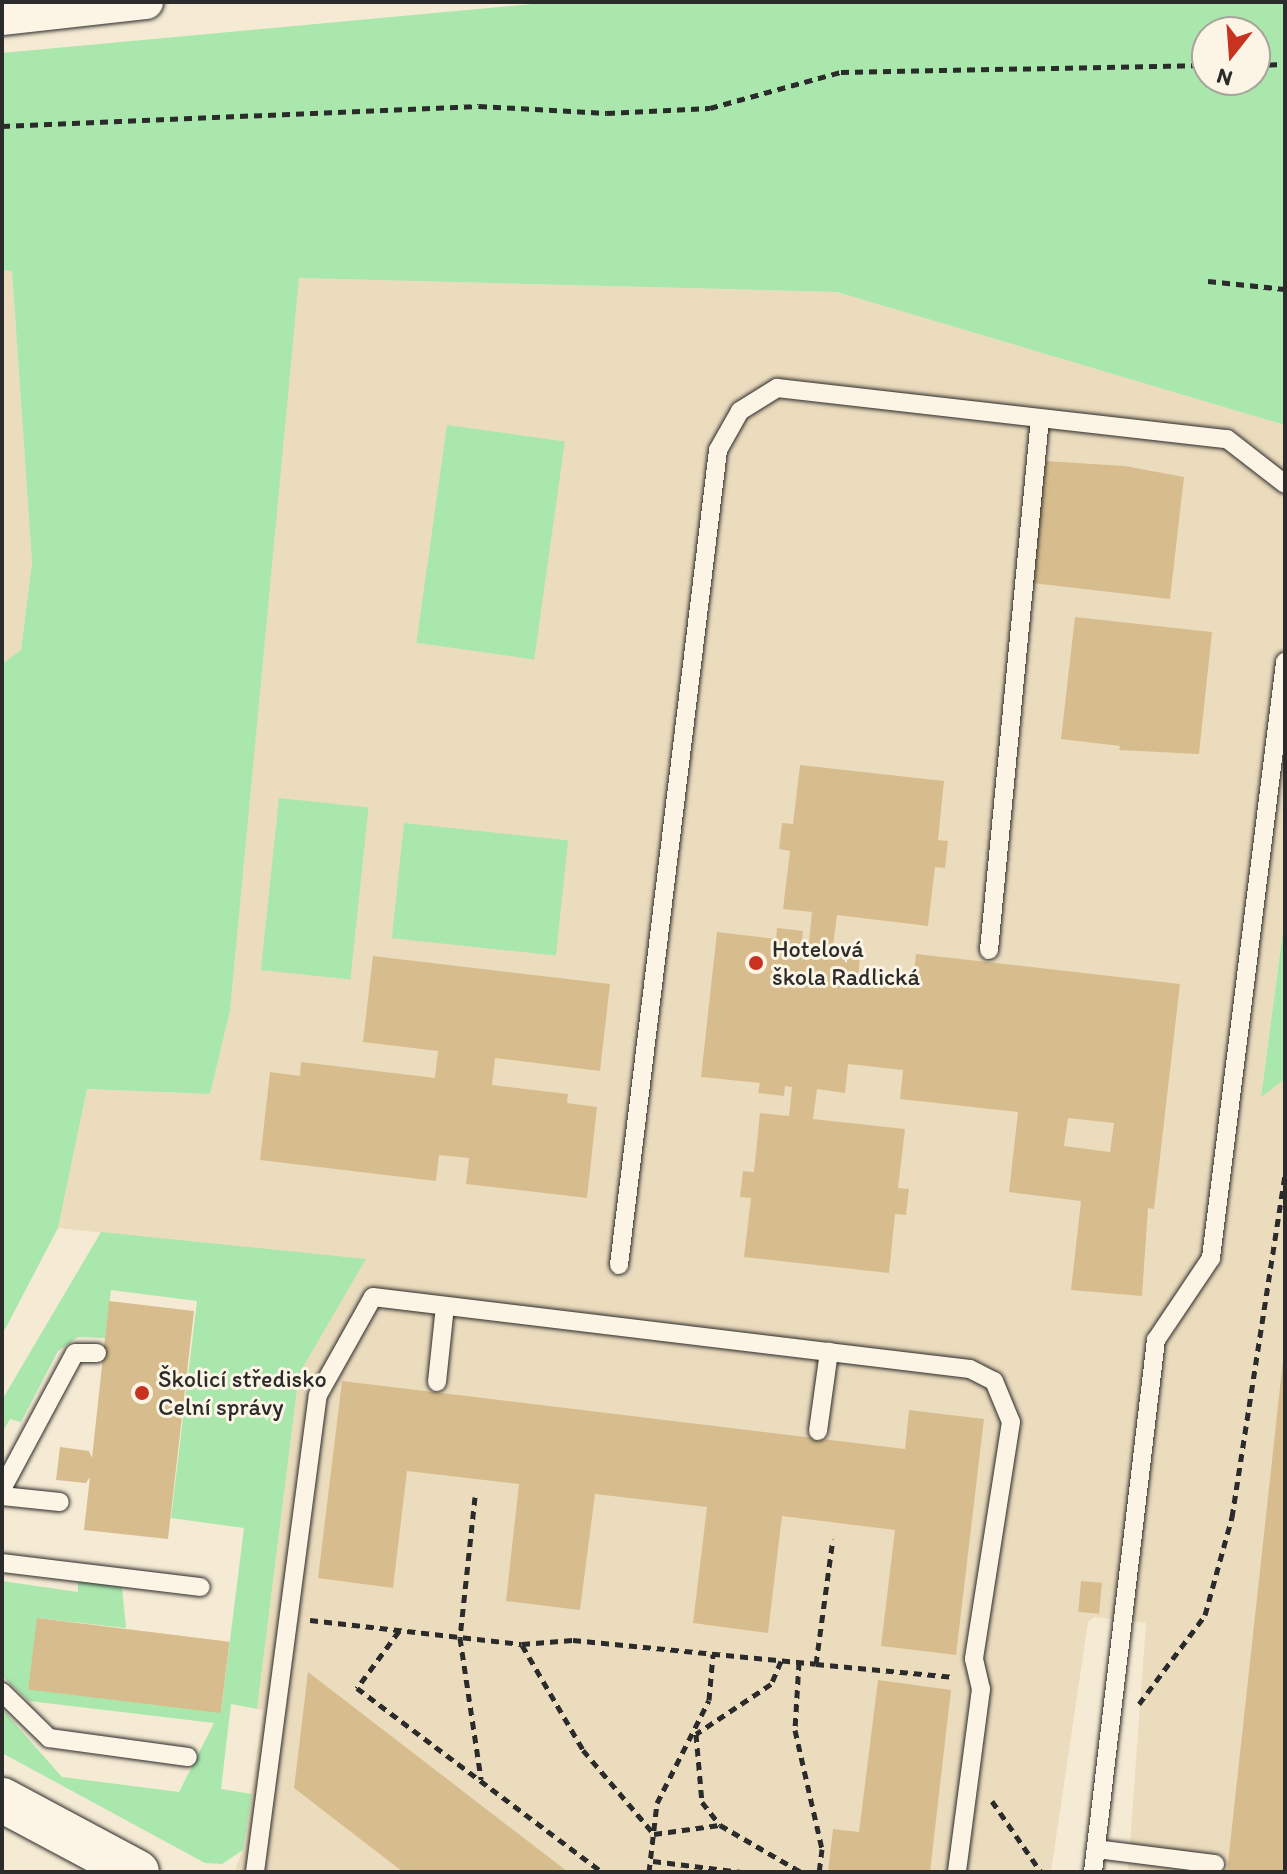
<!DOCTYPE html>
<html>
<head>
<meta charset="utf-8">
<style>
	body { margin:0 }
	#map { position:relative; width:1287px; height:1874px; overflow:hidden; background:#f5ead3; font-family:Itim,sans-serif }
	div>[style] { position:absolute }
	.built>* { inset:0; background:#ecdcbe }
	.green>* { inset:0; background:#aae7ad; transform-origin:0 0 }
	.building>* { inset:0; background:#d7bd8d; transform-origin:0 0 }
	.path>* { height:5px; margin-top:-2.5px; transform-origin:0; background:repeating-linear-gradient(90deg,#2b2b2b 0 8px,transparent 0 14px) }
	.roads { filter:drop-shadow(0 0 2px #2b2b2b) drop-shadow(0 0 2px #2b2b2b) }
	.lane>* { height:18px; margin:-9px; padding:0 9px; transform-origin:9px; border-radius:9px; background:#fcf5e5 }
	.street>* { height:34px; margin:-17px; padding:0 17px; transform-origin:17px; border-radius:17px; background:#fcf5e5 }
	.secondary>* { height:44px; margin:-22px; padding:0 22px; transform-origin:22px; border-radius:22px; background:#fcf5e5 }
	.dots>* { width:22px; height:22px; translate:-50% -50%; box-sizing:border-box; border:4px solid #fcf5e5; border-radius:50% }
	span { translate:-50% -50%; white-space:nowrap; text-align:center; line-height:1.15; -webkit-text-stroke:6px #fcf5e5; paint-order:stroke }
	.poi-label { font-size:24px; color:#2b2b2b }
	.left { translate:0 -50%; text-align:left }
	.frame { position:absolute; inset:0; border:4px solid #2b2b2b; pointer-events:none }
	.north { position:absolute; left:1191px; top:16px; width:80px; height:80px; box-sizing:border-box; background:#fcf5e5; border:2px solid #a8a49b; border-radius:50%; rotate:197deg; font-size:22px; font-weight:700; line-height:32px; text-align:center; color:#2b2b2b }
	.north::after { content:''; display:block; margin:auto; width:28px; height:36px; background:#c8321e; clip-path:polygon(50% 0,100% 100%,50% 72%,0 100%) }
</style>
</head>
<body>
<div id="map">
	<div class="built">
		<i style="clip-path:polygon(2px 270px,12px 271px,32px 563px,21px 650px,2px 664px)"></i>
		<i style="clip-path:polygon(298px 278px,837px 292px,1285px 425px,1285px 915px,1261px 1095px,1285px 1079px,1285px 1872px,1128px 1872px,1146px 1623px,1095px 1617px,1088px 1622px,1051px 1872px,235px 1870px,243px 1850px,263px 1710px,257px 1709px,299px 1374px,365px 1260px,58px 1228px,87px 1089px,210px 1094px,230px 1011px)"></i>
	</div>
	<div class="green">
		<i style="clip-path:polygon(evenodd,554px 2px,1285px 2px,1285px 425px,837px 292px,299px 278px,230px 1011px,210px 1094px,87px 1089px,58px 1228px,2px 1335px,2px 664px,21px 650px,32px 563px,12px 271px,2px 270px,2px 53px,554px 2px,1255px 32px,1255px 80px,1207px 80px,1207px 32px,1255px 32px)"></i>
		<i style="left:447px;top:425px;width:119px;height:220px;rotate:8deg"></i>
		<i style="left:279px;top:798px;width:90px;height:173px;rotate:6deg"></i>
		<i style="left:404px;top:823px;width:165px;height:116px;rotate:6deg"></i>
		<i style="clip-path:polygon(1285px 915px,1285px 1079px,1261px 1097px)"></i>
		<i style="clip-path:polygon(101px 1232px,366px 1259px,299px 1374px,257px 1709px,231px 1704px,221px 1789px,252px 1794px,243px 1850px,222px 1864px,205px 1863px,2px 1753px,2px 1709px,62px 1777px,179px 1792px,214px 1723px,29px 1701px,2px 1676px,2px 1581px,78px 1592px,78px 1581px,122px 1587px,126px 1628px,37px 1618px,221px 1712px,244px 1528px,171px 1518px,197px 1301px,111px 1290px,105px 1338px,78px 1337px,58px 1351px,21px 1422px,10px 1419px,2px 1433px,2px 1400px)"></i>
	</div>
	<div class="building">
		<i style="clip-path:polygon(1045px 461px,1125px 466px,1184px 477px,1170px 599px,1032px 583px)"></i>
		<i style="clip-path:polygon(1075px 617px,1212px 632px,1199px 754px,1119px 750px,1120px 746px,1061px 739px)"></i>
		<i style="clip-path:polygon(evenodd,800px 765px,944px 781px,938px 840px,948px 841px,945px 868px,935px 867px,928px 926px,837px 915px,833px 945px,861px 948px,858px 977px,913px 983px,916px 954px,1180px 984px,1154px 1209px,1148px 1208px,1142px 1296px,1071px 1290px,1081px 1201px,1009px 1192px,1018px 1112px,900px 1099px,903px 1070px,848px 1064px,845px 1093px,817px 1089px,813px 1119px,905px 1129px,898px 1188px,909px 1189px,906px 1215px,895px 1214px,889px 1273px,744px 1257px,751px 1198px,740px 1197px,743px 1171px,754px 1172px,760px 1113px,789px 1116px,792px 1087px,785px 1086px,784px 1096px,758px 1093px,760px 1083px,701px 1077px,717px 932px,776px 939px,777px 928px,803px 931px,802px 941px,809px 942px,812px 912px,783px 909px,790px 851px,779px 849px,782px 823px,793px 824px,800px 765px,1068px 1118px,1114px 1123px,1110px 1152px,1064px 1146px,1068px 1118px)"></i>
		<i style="clip-path:polygon(373px 956px,610px 984px,600px 1071px,495px 1058px,492px 1085px,568px 1094px,567px 1103px,597px 1107px,587px 1198px,466px 1184px,469px 1158px,439px 1155px,436px 1181px,260px 1160px,270px 1072px,300px 1076px,301px 1062px,435px 1078px,438px 1051px,363px 1042px)"></i>
		<i style="clip-path:polygon(109px 1301px,194px 1311px,168px 1539px,84px 1530px,90px 1477px,86px 1483px,56px 1480px,60px 1447px,89px 1451px,92px 1458px)"></i>
		<i style="clip-path:polygon(1283px 1360px,1285px 1872px,1227px 1872px)"></i>
		<i style="clip-path:polygon(342px 1381px,905px 1449px,909px 1410px,984px 1419px,956px 1655px,881px 1646px,895px 1530px,782px 1516px,768px 1633px,693px 1623px,707px 1507px,595px 1494px,580px 1610px,506px 1601px,519px 1484px,407px 1471px,393px 1588px,318px 1578px)"></i>
		<i style="left:1081px;top:1581px;width:21px;height:31px;rotate:5deg"></i>
		<i style="left:37px;top:1618px;width:194px;height:72px;rotate:7deg"></i>
		<i style="clip-path:polygon(308px 1672px,568px 1872px,403px 1872px,294px 1788px)"></i>
		<i style="clip-path:polygon(878px 1680px,951px 1690px,930px 1872px,828px 1872px,833px 1829px,859px 1832px)"></i>
	</div>
	<div class="path">
		<i style="left:1255px;top:65px;width:30px;rotate:-2deg"></i>
		<i style="left:2px;top:126px;width:477px;rotate:-2.4deg"></i>
		<i style="left:479px;top:106px;width:128px;rotate:3.1deg"></i>
		<i style="left:607px;top:113px;width:103px;rotate:-2.8deg"></i>
		<i style="left:710px;top:108px;width:136px;rotate:-15.4deg"></i>
		<i style="left:841px;top:72px;width:366px;rotate:-1.1deg"></i>
		<i style="left:1208px;top:281px;width:77px;rotate:5.9deg"></i>
		<i style="left:475px;top:1497px;width:142px;rotate:96.1deg"></i>
		<i style="left:460px;top:1638px;width:143px;rotate:81.5deg"></i>
		<i style="left:310px;top:1620px;width:213px;rotate:6.5deg"></i>
		<i style="left:522px;top:1644px;width:51px;rotate:-4.5deg"></i>
		<i style="left:573px;top:1640px;width:244px;rotate:5.6deg"></i>
		<i style="left:816px;top:1664px;width:126px;rotate:-82.3deg"></i>
		<i style="left:399px;top:1631px;width:71px;rotate:126.4deg"></i>
		<i style="left:357px;top:1688px;width:306px;rotate:36.9deg"></i>
		<i style="left:522px;top:1645px;width:121px;rotate:59.8deg"></i>
		<i style="left:583px;top:1750px;width:110px;rotate:49.8deg"></i>
		<i style="left:654px;top:1834px;width:66px;rotate:-7.9deg"></i>
		<i style="left:781px;top:1661px;width:25px;rotate:113deg"></i>
		<i style="left:771px;top:1684px;width:90px;rotate:146.3deg"></i>
		<i style="left:696px;top:1734px;width:68px;rotate:85deg"></i>
		<i style="left:702px;top:1802px;width:29px;rotate:52deg"></i>
		<i style="left:720px;top:1825px;width:94px;rotate:30.1deg"></i>
		<i style="left:799px;top:1662px;width:68px;rotate:93.4deg"></i>
		<i style="left:795px;top:1730px;width:122px;rotate:77.2deg"></i>
		<i style="left:822px;top:1849px;width:23px;rotate:97deg"></i>
		<i style="left:816px;top:1664px;width:139px;rotate:5.4deg"></i>
		<i style="left:1139px;top:1704px;width:111px;rotate:-53.4deg"></i>
		<i style="left:1205px;top:1615px;width:102px;rotate:-74.6deg"></i>
		<i style="left:1232px;top:1517px;width:347px;rotate:-81.2deg"></i>
		<i style="left:992px;top:1801px;width:86px;rotate:55.4deg"></i>
		<i style="left:653px;top:1861px;width:89px;rotate:7.1deg"></i>
		<i style="left:649px;top:1872px;width:69px;rotate:-83.4deg"></i>
		<i style="left:657px;top:1803px;width:115px;rotate:-63.2deg"></i>
		<i style="left:709px;top:1700px;width:46px;rotate:-85deg"></i>
	</div>
	<div class="roads">
		<div class="lane">
			<i style="left:989px;top:950px;width:534px;rotate:-84.52deg"></i>
			<i style="left:619px;top:1265px;width:821px;rotate:-83.07deg"></i>
			<i style="left:718px;top:450px;width:45px;rotate:-60.6deg"></i>
			<i style="left:740px;top:411px;width:44px;rotate:-31.9deg"></i>
			<i style="left:777px;top:388px;width:453px;rotate:6.5deg"></i>
			<i style="left:1227px;top:439px;width:73px;rotate:37.8deg"></i>
			<i style="left:437px;top:1382px;width:76px;rotate:-84deg"></i>
			<i style="left:818px;top:1431px;width:80px;rotate:-82.1deg"></i>
			<i style="left:2px;top:1489px;width:154px;rotate:-61.8deg"></i>
			<i style="left:75px;top:1353px;width:22px"></i>
			<i style="left:2px;top:1496px;width:58px;rotate:5.9deg"></i>
			<i style="left:2px;top:1563px;width:200px;rotate:6.9deg"></i>
			<i style="left:2px;top:1692px;width:66px;rotate:44.4deg"></i>
			<i style="left:49px;top:1738px;width:140px;rotate:7.8deg"></i>
			<i style="left:1096px;top:1849px;width:120px;rotate:7.2deg"></i>
			<i style="left:255px;top:1872px;width:481px;rotate:-82.5deg"></i>
			<i style="left:318px;top:1395px;width:112px;rotate:-60.7deg"></i>
			<i style="left:373px;top:1297px;width:601px;rotate:6.88deg"></i>
			<i style="left:970px;top:1369px;width:27px;rotate:27deg"></i>
			<i style="left:994px;top:1381px;width:44px;rotate:67.5deg"></i>
			<i style="left:1011px;top:1422px;width:240px;rotate:98.9deg"></i>
			<i style="left:974px;top:1659px;width:31px;rotate:77deg"></i>
			<i style="left:981px;top:1689px;width:185px;rotate:97.5deg"></i>
			<i style="left:1093px;top:1872px;width:536px;rotate:-83.25deg"></i>
			<i style="left:1156px;top:1340px;width:99px;rotate:-56.1deg"></i>
			<i style="left:1211px;top:1258px;width:601px;rotate:-82.92deg"></i>
		</div>
		<div class="street">
			<i style="left:2px;top:18px;width:145px;rotate:-6.3deg"></i>
		</div>
		<div class="secondary">
			<i style="left:2px;top:1800px;width:153px;rotate:28.1deg"></i>
		</div>
	</div>
	<div class="dots">
		<i style="left:756px;top:963px;background:#c8321e"></i>
		<i style="left:142px;top:1393px;background:#c8321e"></i>
	</div>
	<div class="poi-label">
		<span class="left" style="left:772px;top:963px">Hotelová<br>škola Radlická</span>
		<span class="left" style="left:158px;top:1393px">Školicí středisko<br>Celní správy</span>
	</div>
	<div class="frame"></div>
	<div class="north">N</div>
</div>
</body>
</html>
